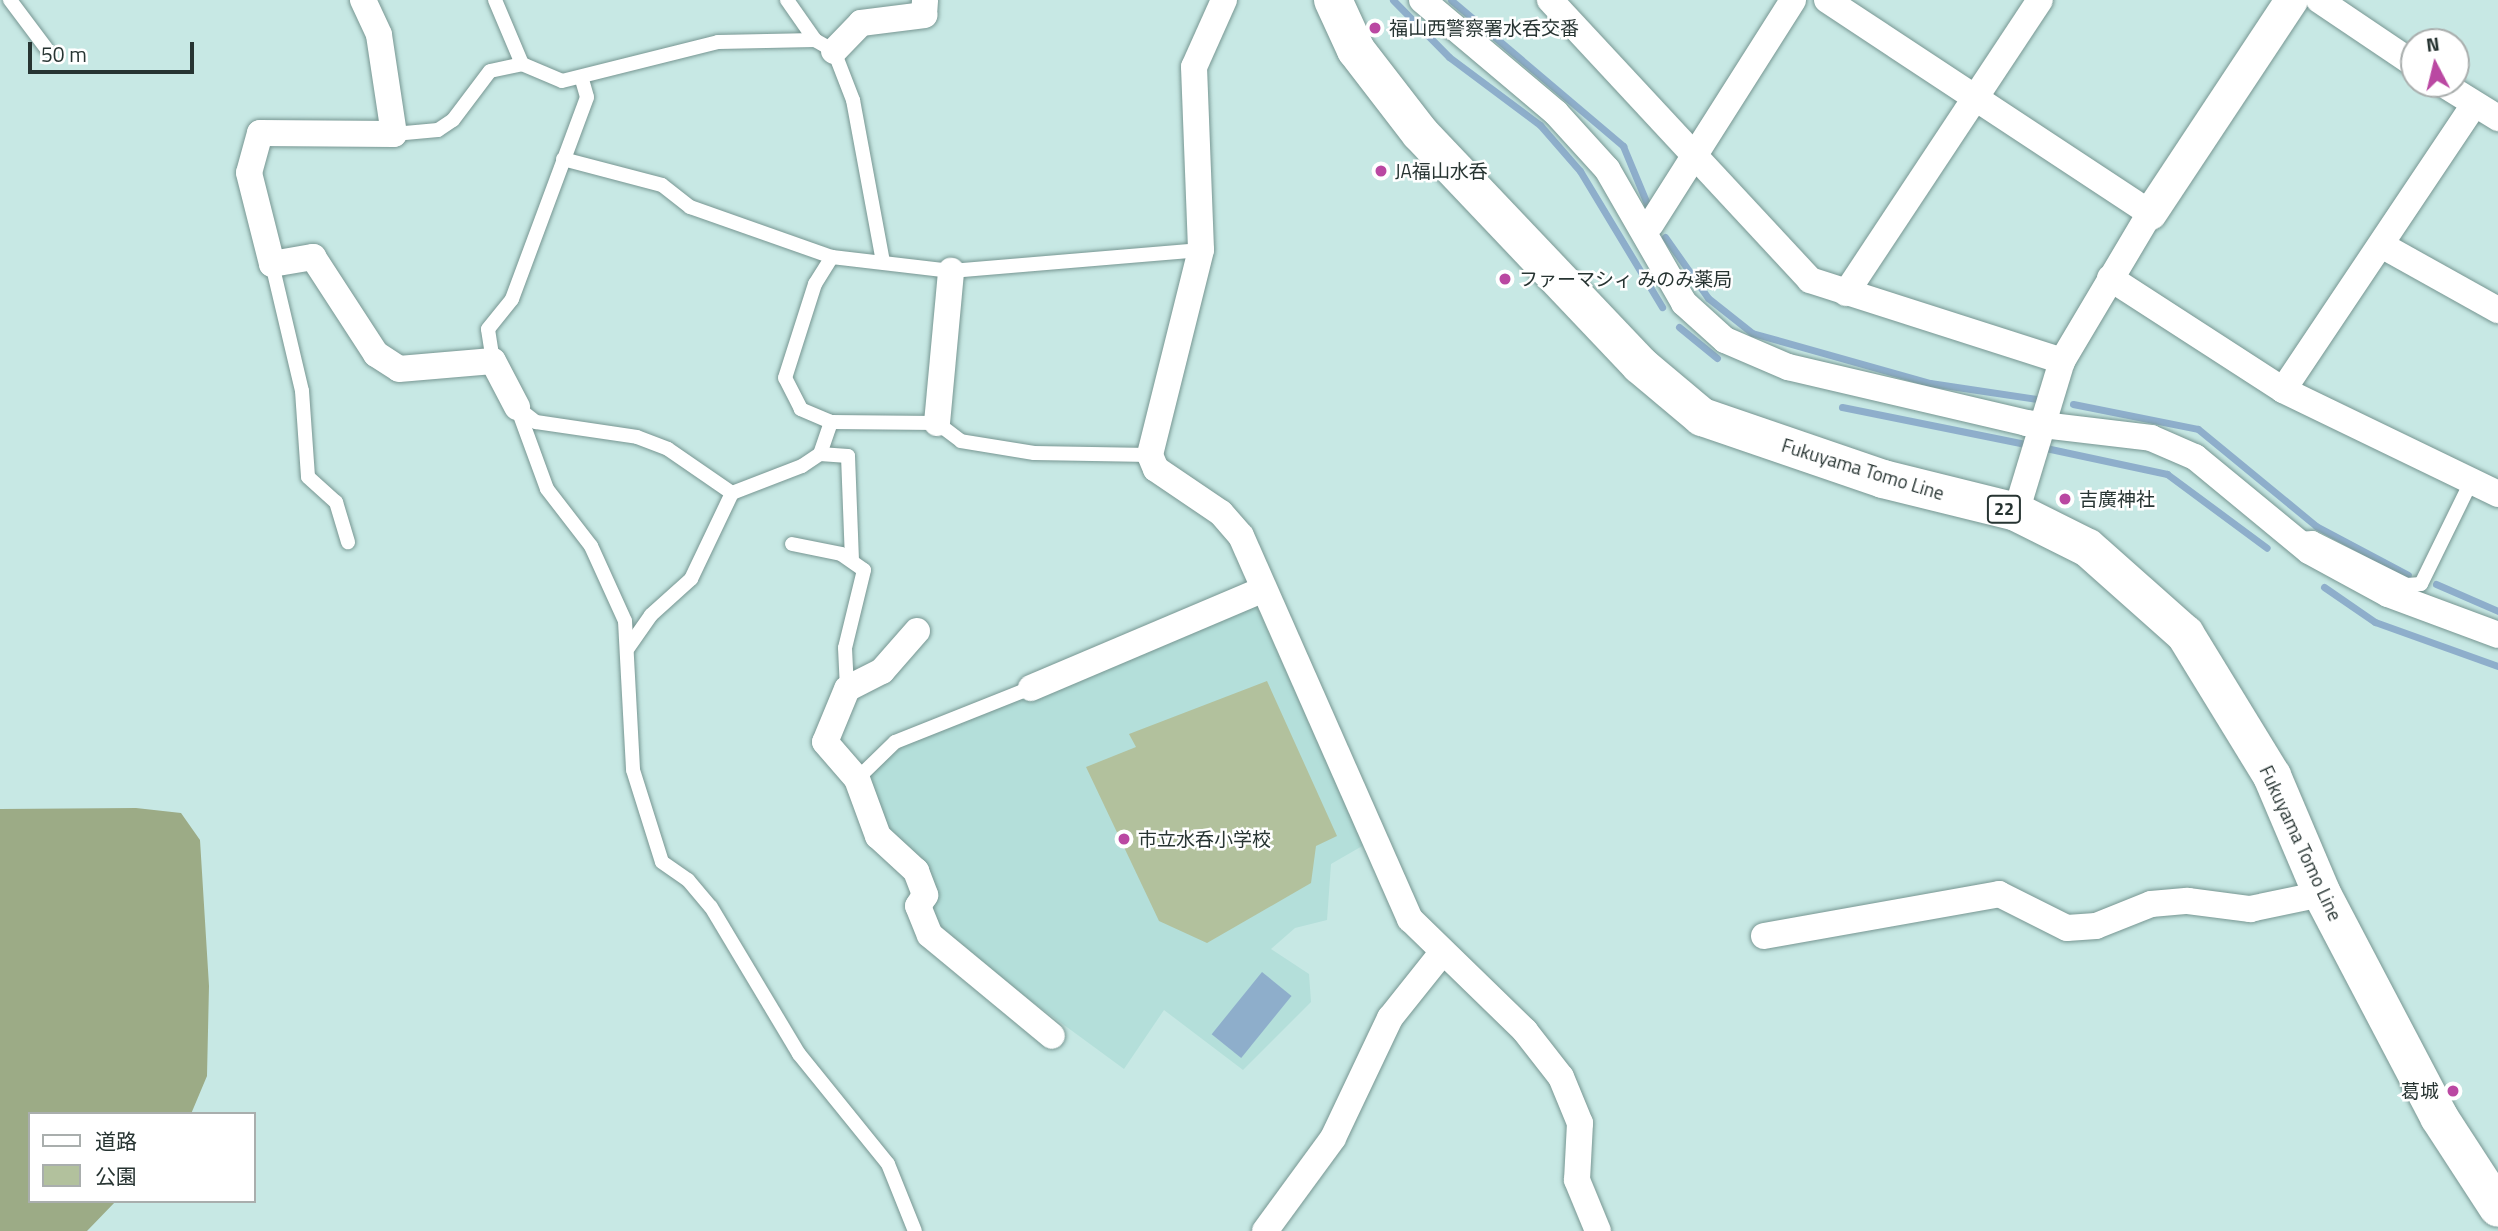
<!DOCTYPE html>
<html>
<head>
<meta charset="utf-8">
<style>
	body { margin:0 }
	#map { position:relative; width:2498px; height:1231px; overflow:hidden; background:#c7e8e4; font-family:"Titillium Web","Noto Sans JP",sans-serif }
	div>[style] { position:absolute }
	.built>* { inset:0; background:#b4dfda }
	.green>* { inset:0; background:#b2c19d }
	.forest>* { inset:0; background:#9cab86 }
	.water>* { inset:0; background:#8eaecb; transform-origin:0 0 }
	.stream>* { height:7px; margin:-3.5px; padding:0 3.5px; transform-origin:3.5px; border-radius:3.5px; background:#8eaecb }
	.roads { filter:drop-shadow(0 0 2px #779692) drop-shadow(0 0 2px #779692) }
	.service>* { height:14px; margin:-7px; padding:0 7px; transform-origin:7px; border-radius:7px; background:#fff }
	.minor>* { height:26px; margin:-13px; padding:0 13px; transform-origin:13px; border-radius:13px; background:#fff }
	.tertiary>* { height:33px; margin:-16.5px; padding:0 16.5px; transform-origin:16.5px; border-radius:16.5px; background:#fff }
	.primary>* { height:38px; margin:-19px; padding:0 19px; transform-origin:19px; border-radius:19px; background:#fff }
	.dots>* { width:19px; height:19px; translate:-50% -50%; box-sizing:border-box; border:4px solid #fff; border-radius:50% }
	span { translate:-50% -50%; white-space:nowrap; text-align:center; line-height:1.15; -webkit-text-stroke:5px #fff; paint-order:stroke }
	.shield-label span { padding:2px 5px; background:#fff; border:2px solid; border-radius:5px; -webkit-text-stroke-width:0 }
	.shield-label { font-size:18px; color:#273432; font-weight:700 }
	.poi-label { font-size:19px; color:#273432 }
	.left { translate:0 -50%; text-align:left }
	.right { translate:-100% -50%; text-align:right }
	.street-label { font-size:19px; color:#273432 }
	.legend { position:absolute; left:28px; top:1112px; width:228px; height:91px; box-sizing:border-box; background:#fff; border:2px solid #a9aead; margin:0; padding:9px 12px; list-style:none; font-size:21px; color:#273432 }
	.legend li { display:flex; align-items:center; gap:14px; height:35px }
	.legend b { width:35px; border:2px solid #a9aead }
	.north { position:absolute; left:2400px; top:28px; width:70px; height:70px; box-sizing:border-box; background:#fff; border:2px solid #a9aead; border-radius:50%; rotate:353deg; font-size:19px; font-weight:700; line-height:28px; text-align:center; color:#273432 }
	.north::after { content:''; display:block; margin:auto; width:24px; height:32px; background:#ba48a2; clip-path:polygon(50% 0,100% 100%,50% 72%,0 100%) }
	.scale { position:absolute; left:28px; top:42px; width:166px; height:32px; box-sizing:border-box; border:4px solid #273432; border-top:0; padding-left:9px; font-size:21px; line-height:24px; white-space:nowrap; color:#273432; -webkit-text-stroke:5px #fff; paint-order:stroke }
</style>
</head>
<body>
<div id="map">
	<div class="built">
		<i style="clip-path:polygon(1251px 606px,1258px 609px,1364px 845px,1331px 864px,1327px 920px,1295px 928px,1271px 949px,1309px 974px,1311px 1002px,1243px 1070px,1164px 1010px,1124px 1069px,936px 931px,879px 833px,864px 779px,904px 745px)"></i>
	</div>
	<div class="green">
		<i style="clip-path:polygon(1267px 681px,1337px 836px,1316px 846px,1311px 883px,1207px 943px,1159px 921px,1086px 767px,1136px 747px,1129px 734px)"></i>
	</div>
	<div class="forest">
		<i style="clip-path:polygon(136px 808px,181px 813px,200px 840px,209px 986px,207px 1076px,191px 1114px,30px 1114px,30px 1201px,116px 1201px,87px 1231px,0 1231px,0 809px)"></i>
	</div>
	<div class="water">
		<i style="left:1262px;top:972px;width:38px;height:80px;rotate:39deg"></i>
	</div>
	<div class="stream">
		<i style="left:1393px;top:0;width:80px;rotate:45.5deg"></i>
		<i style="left:1449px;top:57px;width:114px;rotate:36.8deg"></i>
		<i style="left:1540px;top:125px;width:61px;rotate:49deg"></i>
		<i style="left:1580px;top:171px;width:159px;rotate:58.9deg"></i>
		<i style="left:1451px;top:0;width:226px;rotate:40.3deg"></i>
		<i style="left:1623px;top:146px;width:70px;rotate:67.4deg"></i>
		<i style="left:1665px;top:237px;width:75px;rotate:54.8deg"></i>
		<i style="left:1708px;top:298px;width:56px;rotate:38.5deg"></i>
		<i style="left:1752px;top:333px;width:185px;rotate:15.7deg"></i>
		<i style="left:1930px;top:383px;width:108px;rotate:8.5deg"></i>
		<i style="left:1679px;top:327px;width:49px;rotate:39.2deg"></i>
		<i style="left:2073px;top:404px;width:127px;rotate:11.3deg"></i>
		<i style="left:2198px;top:429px;width:153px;rotate:39.4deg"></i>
		<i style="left:2316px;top:526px;width:104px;rotate:28deg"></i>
		<i style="left:1842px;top:407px;width:192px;rotate:11.4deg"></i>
		<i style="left:2041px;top:447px;width:129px;rotate:12.1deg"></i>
		<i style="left:2167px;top:474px;width:124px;rotate:36.5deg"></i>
		<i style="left:2436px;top:584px;width:68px;rotate:23.5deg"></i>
		<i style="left:2324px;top:587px;width:62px;rotate:34.5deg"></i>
		<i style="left:2375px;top:622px;width:131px;rotate:19.7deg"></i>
	</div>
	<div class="roads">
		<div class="service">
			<i style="left:10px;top:0;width:60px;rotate:53.1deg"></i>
			<i style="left:495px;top:0;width:69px;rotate:67.1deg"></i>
			<i style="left:787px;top:0;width:49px;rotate:55deg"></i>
			<i style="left:394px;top:134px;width:44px;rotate:-5.2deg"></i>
			<i style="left:438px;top:130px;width:18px;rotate:-34deg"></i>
			<i style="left:453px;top:120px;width:61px;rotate:-52.9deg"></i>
			<i style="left:490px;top:71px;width:33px;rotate:-12deg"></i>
			<i style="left:522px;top:64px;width:43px;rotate:23deg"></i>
			<i style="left:562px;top:81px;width:161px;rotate:-14deg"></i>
			<i style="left:718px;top:42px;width:97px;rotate:-1.2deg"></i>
			<i style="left:815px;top:40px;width:22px;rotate:30deg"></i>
			<i style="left:834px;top:51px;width:53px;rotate:68.8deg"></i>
			<i style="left:853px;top:100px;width:165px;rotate:79.5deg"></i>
			<i style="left:563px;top:159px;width:102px;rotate:14.7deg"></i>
			<i style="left:662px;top:185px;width:36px;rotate:38deg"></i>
			<i style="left:690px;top:207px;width:151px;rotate:19.4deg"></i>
			<i style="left:272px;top:264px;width:130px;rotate:76.7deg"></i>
			<i style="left:302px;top:391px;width:86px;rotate:86deg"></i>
			<i style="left:308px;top:477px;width:38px;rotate:42deg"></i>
			<i style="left:336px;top:502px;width:42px;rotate:73.3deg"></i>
			<i style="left:493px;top:361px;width:32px;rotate:-99deg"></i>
			<i style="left:488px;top:329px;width:38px;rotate:-51deg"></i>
			<i style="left:512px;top:299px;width:215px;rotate:-69.6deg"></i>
			<i style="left:587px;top:97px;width:19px;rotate:-106deg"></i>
			<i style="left:517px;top:407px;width:87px;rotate:69.9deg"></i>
			<i style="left:547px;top:489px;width:72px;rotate:52.3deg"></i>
			<i style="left:591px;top:546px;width:82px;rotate:65.6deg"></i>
			<i style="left:625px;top:621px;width:149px;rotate:86.9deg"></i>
			<i style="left:633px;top:770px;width:96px;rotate:72.5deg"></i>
			<i style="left:662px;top:862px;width:32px;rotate:35deg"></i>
			<i style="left:688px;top:880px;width:35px;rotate:50deg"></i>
			<i style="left:711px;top:907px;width:171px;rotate:59.1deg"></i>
			<i style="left:799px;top:1054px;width:141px;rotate:51deg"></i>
			<i style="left:888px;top:1164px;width:72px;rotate:68.1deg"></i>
			<i style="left:518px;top:408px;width:23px;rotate:38deg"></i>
			<i style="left:536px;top:422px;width:102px;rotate:8.4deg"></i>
			<i style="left:637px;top:437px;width:33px;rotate:21deg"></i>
			<i style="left:668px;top:449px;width:78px;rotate:34.5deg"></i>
			<i style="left:820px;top:454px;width:28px;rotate:4deg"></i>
			<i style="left:848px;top:456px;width:102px;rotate:87.8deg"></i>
			<i style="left:1150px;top:455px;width:116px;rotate:-179deg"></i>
			<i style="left:1034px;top:453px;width:74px;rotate:-170.7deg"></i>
			<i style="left:961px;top:441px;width:30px;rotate:-143deg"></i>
			<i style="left:937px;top:423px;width:106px;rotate:-179.5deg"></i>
			<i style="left:831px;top:422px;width:33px;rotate:-157deg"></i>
			<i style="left:801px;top:409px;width:35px;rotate:-117deg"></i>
			<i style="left:785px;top:378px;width:99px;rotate:-72.3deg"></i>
			<i style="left:815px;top:284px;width:32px;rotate:-58deg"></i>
			<i style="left:832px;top:257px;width:120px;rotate:6.7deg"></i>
			<i style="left:951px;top:271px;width:251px;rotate:-4.8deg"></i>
			<i style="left:2297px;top:539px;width:16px;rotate:-4deg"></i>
			<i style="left:2313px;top:538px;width:105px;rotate:26.6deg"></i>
			<i style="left:2407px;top:585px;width:14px;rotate:-4deg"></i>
			<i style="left:2421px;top:584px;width:114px;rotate:-63.9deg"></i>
			<i style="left:792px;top:544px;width:50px;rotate:11.5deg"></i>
			<i style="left:841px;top:554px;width:28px;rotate:35deg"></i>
			<i style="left:864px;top:570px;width:80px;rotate:103.7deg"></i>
			<i style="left:845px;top:648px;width:41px;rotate:87.2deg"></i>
			<i style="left:628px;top:648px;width:40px;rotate:-55.1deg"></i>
			<i style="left:651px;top:615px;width:54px;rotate:-42deg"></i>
			<i style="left:691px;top:579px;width:95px;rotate:-64.5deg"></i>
			<i style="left:732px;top:493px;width:75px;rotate:-21.1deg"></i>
			<i style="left:802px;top:466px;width:22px;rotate:-34deg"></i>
			<i style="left:820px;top:454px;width:34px;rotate:-71deg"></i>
			<i style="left:857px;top:779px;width:53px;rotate:-44.2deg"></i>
			<i style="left:895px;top:742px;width:146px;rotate:-21.7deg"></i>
		</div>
		<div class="minor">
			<i style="left:363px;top:0;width:38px;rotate:65deg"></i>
			<i style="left:379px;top:35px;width:100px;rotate:81.4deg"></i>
			<i style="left:394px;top:134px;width:134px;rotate:-179.6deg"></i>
			<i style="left:260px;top:133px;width:41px;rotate:105.4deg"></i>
			<i style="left:249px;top:173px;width:94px;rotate:75.8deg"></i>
			<i style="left:272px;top:264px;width:42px;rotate:-9.7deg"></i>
			<i style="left:313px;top:257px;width:116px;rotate:57deg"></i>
			<i style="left:376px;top:354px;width:27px;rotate:33deg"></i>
			<i style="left:399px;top:369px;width:94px;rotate:-4.9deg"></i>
			<i style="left:493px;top:361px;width:52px;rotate:62.4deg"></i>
			<i style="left:1224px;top:0;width:73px;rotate:114.1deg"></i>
			<i style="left:1194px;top:67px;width:183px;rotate:87.8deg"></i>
			<i style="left:1201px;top:250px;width:211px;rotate:104deg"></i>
			<i style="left:1150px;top:455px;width:15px;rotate:67deg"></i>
			<i style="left:1156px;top:469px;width:78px;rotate:34.1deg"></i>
			<i style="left:1221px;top:513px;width:30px;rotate:49deg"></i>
			<i style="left:1241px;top:536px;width:419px;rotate:66.2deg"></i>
			<i style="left:1410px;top:919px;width:161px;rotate:44.2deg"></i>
			<i style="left:1525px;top:1031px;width:58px;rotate:52deg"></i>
			<i style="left:1561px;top:1077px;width:50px;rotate:67.6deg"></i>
			<i style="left:1580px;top:1123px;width:57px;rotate:93deg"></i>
			<i style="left:1577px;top:1180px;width:55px;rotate:67.6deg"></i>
			<i style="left:1422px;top:0;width:175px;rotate:40.1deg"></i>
			<i style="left:1556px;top:113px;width:76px;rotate:47.7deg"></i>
			<i style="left:1607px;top:169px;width:155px;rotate:60.1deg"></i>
			<i style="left:1684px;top:303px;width:55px;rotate:42.1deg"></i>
			<i style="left:1725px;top:340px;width:69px;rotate:23.2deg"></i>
			<i style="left:1788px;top:367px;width:244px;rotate:13.2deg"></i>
			<i style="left:2026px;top:423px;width:126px;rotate:6.8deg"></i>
			<i style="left:2151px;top:438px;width:48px;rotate:23.4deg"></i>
			<i style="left:2195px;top:457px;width:148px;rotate:39.5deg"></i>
			<i style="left:2309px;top:551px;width:90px;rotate:28.6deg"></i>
			<i style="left:2388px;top:594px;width:117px;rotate:20.4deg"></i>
			<i style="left:1550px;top:0;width:382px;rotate:47.1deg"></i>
			<i style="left:1810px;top:280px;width:265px;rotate:17.8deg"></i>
			<i style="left:1827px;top:0;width:387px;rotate:33.4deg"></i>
			<i style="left:2150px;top:213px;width:172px;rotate:120.7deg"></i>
			<i style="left:2062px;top:361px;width:158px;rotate:106.9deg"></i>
			<i style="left:2319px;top:0;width:115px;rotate:34deg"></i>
			<i style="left:834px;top:51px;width:39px;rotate:-46deg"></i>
			<i style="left:861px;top:23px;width:64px;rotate:-7.2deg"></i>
			<i style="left:924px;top:15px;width:15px;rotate:-86deg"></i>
			<i style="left:2443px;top:84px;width:65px;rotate:31.7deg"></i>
			<i style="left:1651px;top:224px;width:265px;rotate:-57.6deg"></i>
			<i style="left:2383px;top:246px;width:132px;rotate:29.1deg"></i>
			<i style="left:2110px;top:278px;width:206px;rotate:32.9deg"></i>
			<i style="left:2283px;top:390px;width:239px;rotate:25.8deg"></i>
			<i style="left:1846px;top:293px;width:351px;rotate:-56.5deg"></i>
			<i style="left:2283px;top:390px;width:343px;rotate:-56.2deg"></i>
			<i style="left:937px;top:423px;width:153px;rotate:-84.7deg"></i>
			<i style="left:917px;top:631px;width:53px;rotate:131.2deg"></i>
			<i style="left:882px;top:671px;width:39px;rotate:153deg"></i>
			<i style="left:847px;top:689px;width:57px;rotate:112.5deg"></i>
			<i style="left:825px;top:742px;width:49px;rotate:49.1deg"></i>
			<i style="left:857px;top:779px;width:61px;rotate:69.8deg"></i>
			<i style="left:878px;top:836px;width:52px;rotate:42.6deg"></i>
			<i style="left:916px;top:871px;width:26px;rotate:69deg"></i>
			<i style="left:925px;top:895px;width:13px;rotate:122deg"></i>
			<i style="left:918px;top:906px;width:31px;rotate:68deg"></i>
			<i style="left:930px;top:935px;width:158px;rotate:39.6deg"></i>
			<i style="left:1031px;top:688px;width:251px;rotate:-23deg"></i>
			<i style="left:1764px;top:936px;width:239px;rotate:-10.1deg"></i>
			<i style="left:1999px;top:894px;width:76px;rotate:26.6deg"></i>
			<i style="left:2067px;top:928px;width:29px;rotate:-4deg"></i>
			<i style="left:2096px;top:926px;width:59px;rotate:-21.8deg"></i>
			<i style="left:2151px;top:904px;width:37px;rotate:-5deg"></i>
			<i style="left:2188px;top:901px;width:63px;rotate:7.4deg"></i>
			<i style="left:2250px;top:909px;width:74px;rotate:-11.8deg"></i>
			<i style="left:1265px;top:1231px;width:115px;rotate:-53.8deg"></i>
			<i style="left:1333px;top:1138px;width:133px;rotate:-64.6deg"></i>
			<i style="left:1390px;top:1018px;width:82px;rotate:-51.4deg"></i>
		</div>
		<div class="tertiary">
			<i style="left:2150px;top:213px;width:255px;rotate:-56.5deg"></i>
		</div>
		<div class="primary">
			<i style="left:1333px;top:0;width:55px;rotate:65.3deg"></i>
			<i style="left:1356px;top:50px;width:105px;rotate:52.4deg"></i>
			<i style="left:1420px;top:133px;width:320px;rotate:46.5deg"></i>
			<i style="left:1640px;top:365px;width:81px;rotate:40deg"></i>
			<i style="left:1702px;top:417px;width:191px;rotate:18.9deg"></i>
			<i style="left:1883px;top:479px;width:137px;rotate:13.9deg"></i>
			<i style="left:2016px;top:512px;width:80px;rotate:26.6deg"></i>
			<i style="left:2088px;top:548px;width:130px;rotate:41.6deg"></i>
			<i style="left:2185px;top:634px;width:167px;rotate:58.5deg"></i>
			<i style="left:2272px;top:776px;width:128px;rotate:67deg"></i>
			<i style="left:2322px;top:894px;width:252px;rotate:62.3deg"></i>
			<i style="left:2439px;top:1117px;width:108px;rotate:57deg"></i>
		</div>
	</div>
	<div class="dots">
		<i style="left:1375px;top:28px;background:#ba48a2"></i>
		<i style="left:1381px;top:171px;background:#ba48a2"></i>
		<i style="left:1505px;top:279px;background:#ba48a2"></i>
		<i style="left:2065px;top:499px;background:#ba48a2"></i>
		<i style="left:1124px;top:839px;background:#ba48a2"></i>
		<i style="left:2453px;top:1091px;background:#ba48a2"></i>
	</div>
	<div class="shield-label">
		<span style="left:2004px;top:509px">22</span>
	</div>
	<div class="poi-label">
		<span class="left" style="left:1389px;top:28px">福山西警察署水呑交番</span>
		<span class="left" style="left:1395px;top:171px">JA福山水呑</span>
		<span class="left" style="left:1519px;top:279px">ファーマシィ みのみ薬局</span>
		<span class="left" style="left:2079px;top:499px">吉廣神社</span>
		<span class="left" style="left:1138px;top:839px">市立水呑小学校</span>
		<span class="right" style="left:2439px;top:1091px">葛城</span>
	</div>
	<div class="street-label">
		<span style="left:1863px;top:469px;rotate:17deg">Fukuyama Tomo Line</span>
		<span style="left:2301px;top:843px;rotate:65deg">Fukuyama Tomo Line</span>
	</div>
	<ul class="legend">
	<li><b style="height:9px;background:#fff"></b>道路</li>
	<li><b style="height:19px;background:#b2c19d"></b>公園</li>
	</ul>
	<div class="north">N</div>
	<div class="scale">50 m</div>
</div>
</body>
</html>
